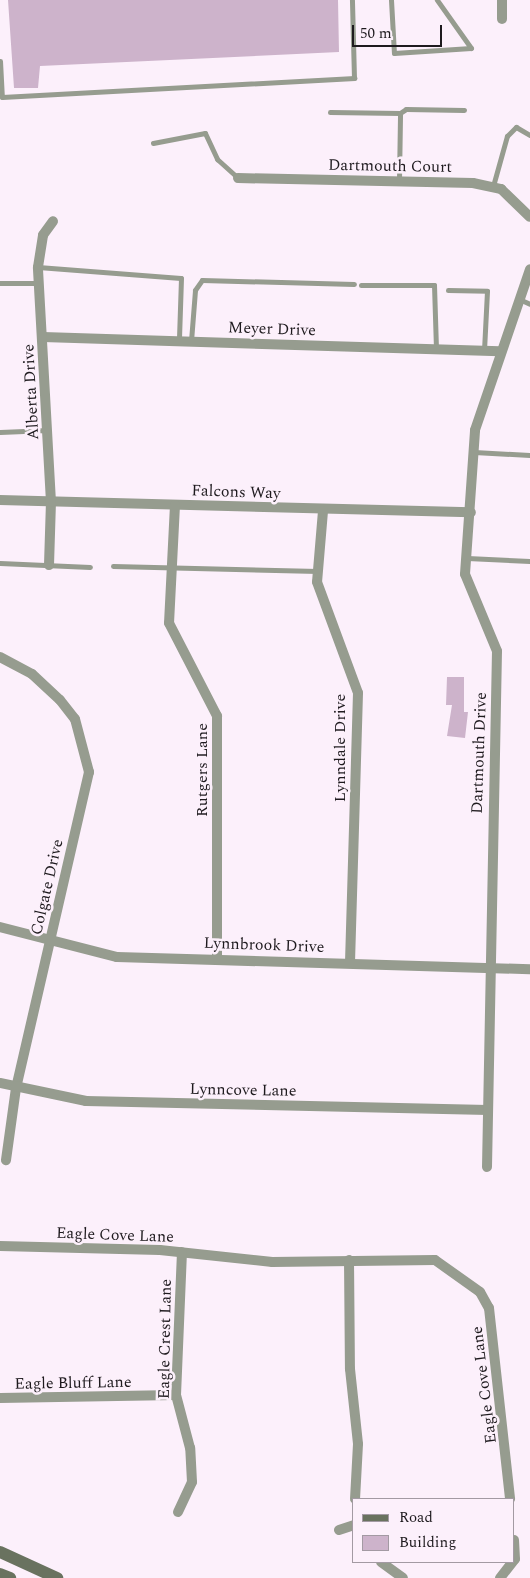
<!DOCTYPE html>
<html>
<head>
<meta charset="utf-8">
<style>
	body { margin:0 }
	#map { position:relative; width:530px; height:1578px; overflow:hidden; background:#fcf0fb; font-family:Spectral,serif }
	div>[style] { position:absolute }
	.building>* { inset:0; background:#cdb3cb }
	.service>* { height:5px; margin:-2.5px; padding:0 2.5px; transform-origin:2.5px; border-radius:2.5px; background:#969c8f }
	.minor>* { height:10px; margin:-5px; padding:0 5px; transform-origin:5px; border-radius:5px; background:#969c8f }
	.secondary>* { height:12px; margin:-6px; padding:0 6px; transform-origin:6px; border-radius:6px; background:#69725f }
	span { translate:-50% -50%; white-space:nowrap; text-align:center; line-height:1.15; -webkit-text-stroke:5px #fcf0fb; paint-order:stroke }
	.street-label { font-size:16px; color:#1e1a1e }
	.legend { position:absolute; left:352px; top:1498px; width:162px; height:65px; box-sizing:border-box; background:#fcf0fb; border:1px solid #a39aa3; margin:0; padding:6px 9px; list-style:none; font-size:15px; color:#1e1a1e }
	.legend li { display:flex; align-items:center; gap:10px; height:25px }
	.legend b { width:25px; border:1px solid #a39aa3 }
	.scale { position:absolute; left:352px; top:25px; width:90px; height:22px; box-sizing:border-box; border:2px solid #1e1a1e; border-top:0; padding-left:6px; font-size:15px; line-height:18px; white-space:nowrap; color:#1e1a1e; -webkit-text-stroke:4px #fcf0fb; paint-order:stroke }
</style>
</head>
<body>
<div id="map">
	<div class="building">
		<i style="clip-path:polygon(8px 0,338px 0,339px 52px,40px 66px,38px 88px,14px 88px)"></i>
		<i style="clip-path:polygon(447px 677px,464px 677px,464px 712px,468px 712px,465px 738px,447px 736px,452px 705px,446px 705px)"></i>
	</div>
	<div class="service">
		<i style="left:391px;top:0;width:53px;rotate:86.8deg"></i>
		<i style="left:394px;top:53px;width:77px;rotate:-3.7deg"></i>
		<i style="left:471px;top:48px;width:59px;rotate:-125.3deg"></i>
		<i style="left:0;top:61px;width:36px;rotate:87deg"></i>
		<i style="left:2px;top:97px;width:353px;rotate:-3.1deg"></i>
		<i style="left:354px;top:78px;width:78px;rotate:-91.5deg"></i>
		<i style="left:330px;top:112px;width:70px;rotate:0.8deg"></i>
		<i style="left:153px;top:143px;width:53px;rotate:-10.9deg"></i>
		<i style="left:205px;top:133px;width:29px;rotate:65deg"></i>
		<i style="left:217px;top:159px;width:28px;rotate:42deg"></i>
		<i style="left:399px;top:180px;width:67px;rotate:-89.1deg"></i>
		<i style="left:400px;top:113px;width:7px;rotate:-34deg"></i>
		<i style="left:406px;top:109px;width:58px;rotate:1deg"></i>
		<i style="left:493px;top:186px;width:52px;rotate:-74.4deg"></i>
		<i style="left:507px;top:136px;width:13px;rotate:-45deg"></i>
		<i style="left:516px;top:127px;width:16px;rotate:30deg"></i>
		<i style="left:38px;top:267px;width:143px;rotate:4.4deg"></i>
		<i style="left:181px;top:278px;width:61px;rotate:91.9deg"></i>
		<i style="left:0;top:283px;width:38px"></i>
		<i style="left:361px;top:285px;width:73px"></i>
		<i style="left:434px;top:285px;width:64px;rotate:88.2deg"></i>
		<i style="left:448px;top:290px;width:39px;rotate:1deg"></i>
		<i style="left:487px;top:291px;width:59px;rotate:92.9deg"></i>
		<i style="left:519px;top:299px;width:12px;rotate:24deg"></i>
		<i style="left:191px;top:341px;width:51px;rotate:-85.5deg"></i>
		<i style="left:195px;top:290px;width:12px;rotate:-55deg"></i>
		<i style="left:202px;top:280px;width:152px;rotate:1.5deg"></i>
		<i style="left:0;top:432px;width:48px;rotate:-2.4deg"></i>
		<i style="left:474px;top:452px;width:56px;rotate:3.1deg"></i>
		<i style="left:467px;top:558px;width:63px;rotate:2.7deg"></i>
		<i style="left:0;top:563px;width:90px;rotate:2.5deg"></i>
		<i style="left:113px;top:566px;width:205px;rotate:1.4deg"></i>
	</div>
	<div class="minor">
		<i style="left:502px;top:0;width:19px;rotate:90deg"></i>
		<i style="left:238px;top:178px;width:235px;rotate:1.2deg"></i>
		<i style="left:473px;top:183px;width:29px;rotate:12deg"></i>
		<i style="left:501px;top:189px;width:40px;rotate:44deg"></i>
		<i style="left:43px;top:337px;width:457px;rotate:1.8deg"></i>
		<i style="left:0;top:500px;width:471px;rotate:1.5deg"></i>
		<i style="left:175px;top:505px;width:118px;rotate:92.9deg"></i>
		<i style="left:169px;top:623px;width:105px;rotate:62.7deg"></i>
		<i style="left:217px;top:716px;width:241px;rotate:90deg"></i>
		<i style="left:323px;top:511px;width:71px;rotate:94.8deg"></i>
		<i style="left:317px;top:582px;width:118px;rotate:69.7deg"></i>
		<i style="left:358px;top:693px;width:270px;rotate:91.7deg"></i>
		<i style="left:49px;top:565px;width:63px;rotate:-88.2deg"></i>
		<i style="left:51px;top:502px;width:235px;rotate:-93.2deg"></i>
		<i style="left:38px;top:267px;width:32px;rotate:-81deg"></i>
		<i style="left:43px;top:235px;width:17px;rotate:-54deg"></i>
		<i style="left:0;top:657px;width:36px;rotate:28deg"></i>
		<i style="left:32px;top:674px;width:38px;rotate:43deg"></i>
		<i style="left:60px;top:700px;width:24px;rotate:52deg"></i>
		<i style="left:75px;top:719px;width:55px;rotate:75.2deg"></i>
		<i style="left:89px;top:772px;width:324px;rotate:103deg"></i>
		<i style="left:16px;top:1088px;width:73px;rotate:97.9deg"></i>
		<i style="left:0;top:927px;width:121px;rotate:14.4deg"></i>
		<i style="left:117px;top:957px;width:413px;rotate:1.7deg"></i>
		<i style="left:0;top:1083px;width:88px;rotate:11.8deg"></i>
		<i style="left:86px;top:1101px;width:402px;rotate:1.3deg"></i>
		<i style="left:487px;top:1167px;width:516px;rotate:-88.89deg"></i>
		<i style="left:497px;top:651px;width:83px;rotate:-112.6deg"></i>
		<i style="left:465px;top:574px;width:144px;rotate:-86deg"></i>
		<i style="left:475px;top:430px;width:170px;rotate:-71.1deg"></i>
		<i style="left:0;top:1246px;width:160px;rotate:1.4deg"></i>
		<i style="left:160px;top:1250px;width:113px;rotate:6.1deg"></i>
		<i style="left:272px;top:1262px;width:163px;rotate:-0.7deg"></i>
		<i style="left:435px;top:1260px;width:55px;rotate:35.4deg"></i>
		<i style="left:480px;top:1292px;width:18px;rotate:61deg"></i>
		<i style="left:489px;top:1308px;width:192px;rotate:83.7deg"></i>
		<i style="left:349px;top:1260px;width:109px;rotate:89.5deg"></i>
		<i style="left:350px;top:1369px;width:75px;rotate:83.9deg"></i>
		<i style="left:358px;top:1444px;width:55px;rotate:93.1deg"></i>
		<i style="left:0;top:1398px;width:176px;rotate:-1deg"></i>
		<i style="left:178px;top:1512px;width:33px;rotate:-65deg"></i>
		<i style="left:192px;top:1482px;width:34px;rotate:-93deg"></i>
		<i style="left:190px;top:1448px;width:55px;rotate:-104.8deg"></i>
		<i style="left:176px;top:1395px;width:143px;rotate:-87.6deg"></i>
		<i style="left:339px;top:1530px;width:16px;rotate:-18deg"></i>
		<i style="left:381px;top:1562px;width:27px;rotate:36deg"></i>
		<i style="left:500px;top:1578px;width:24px;rotate:-52deg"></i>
		<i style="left:515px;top:1559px;width:19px;rotate:-93deg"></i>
	</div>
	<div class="secondary">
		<i style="left:0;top:1552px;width:63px;rotate:24.5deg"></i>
		<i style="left:0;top:1574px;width:11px;rotate:22deg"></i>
	</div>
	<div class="street-label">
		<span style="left:390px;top:166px;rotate:1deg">Dartmouth Court</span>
		<span style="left:272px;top:329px;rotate:2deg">Meyer Drive</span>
		<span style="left:31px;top:392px;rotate:-93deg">Alberta Drive</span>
		<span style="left:236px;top:492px;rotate:2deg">Falcons Way</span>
		<span style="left:340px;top:748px;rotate:-90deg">Lynndale Drive</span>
		<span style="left:479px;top:753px;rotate:-88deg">Dartmouth Drive</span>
		<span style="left:202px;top:770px;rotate:-90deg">Rutgers Lane</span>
		<span style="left:47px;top:887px;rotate:-77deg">Colgate Drive</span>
		<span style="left:264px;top:945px;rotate:2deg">Lynnbrook Drive</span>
		<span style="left:243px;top:1090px;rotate:1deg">Lynncove Lane</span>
		<span style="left:115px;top:1235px;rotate:2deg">Eagle Cove Lane</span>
		<span style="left:165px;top:1339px;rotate:-89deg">Eagle Crest Lane</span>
		<span style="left:73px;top:1383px;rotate:-1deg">Eagle Bluff Lane</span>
		<span style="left:484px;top:1385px;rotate:-97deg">Eagle Cove Lane</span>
	</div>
	<ul class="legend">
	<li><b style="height:6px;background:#69725f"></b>Road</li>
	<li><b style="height:14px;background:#cdb3cb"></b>Building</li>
	</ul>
	<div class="scale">50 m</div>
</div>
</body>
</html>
